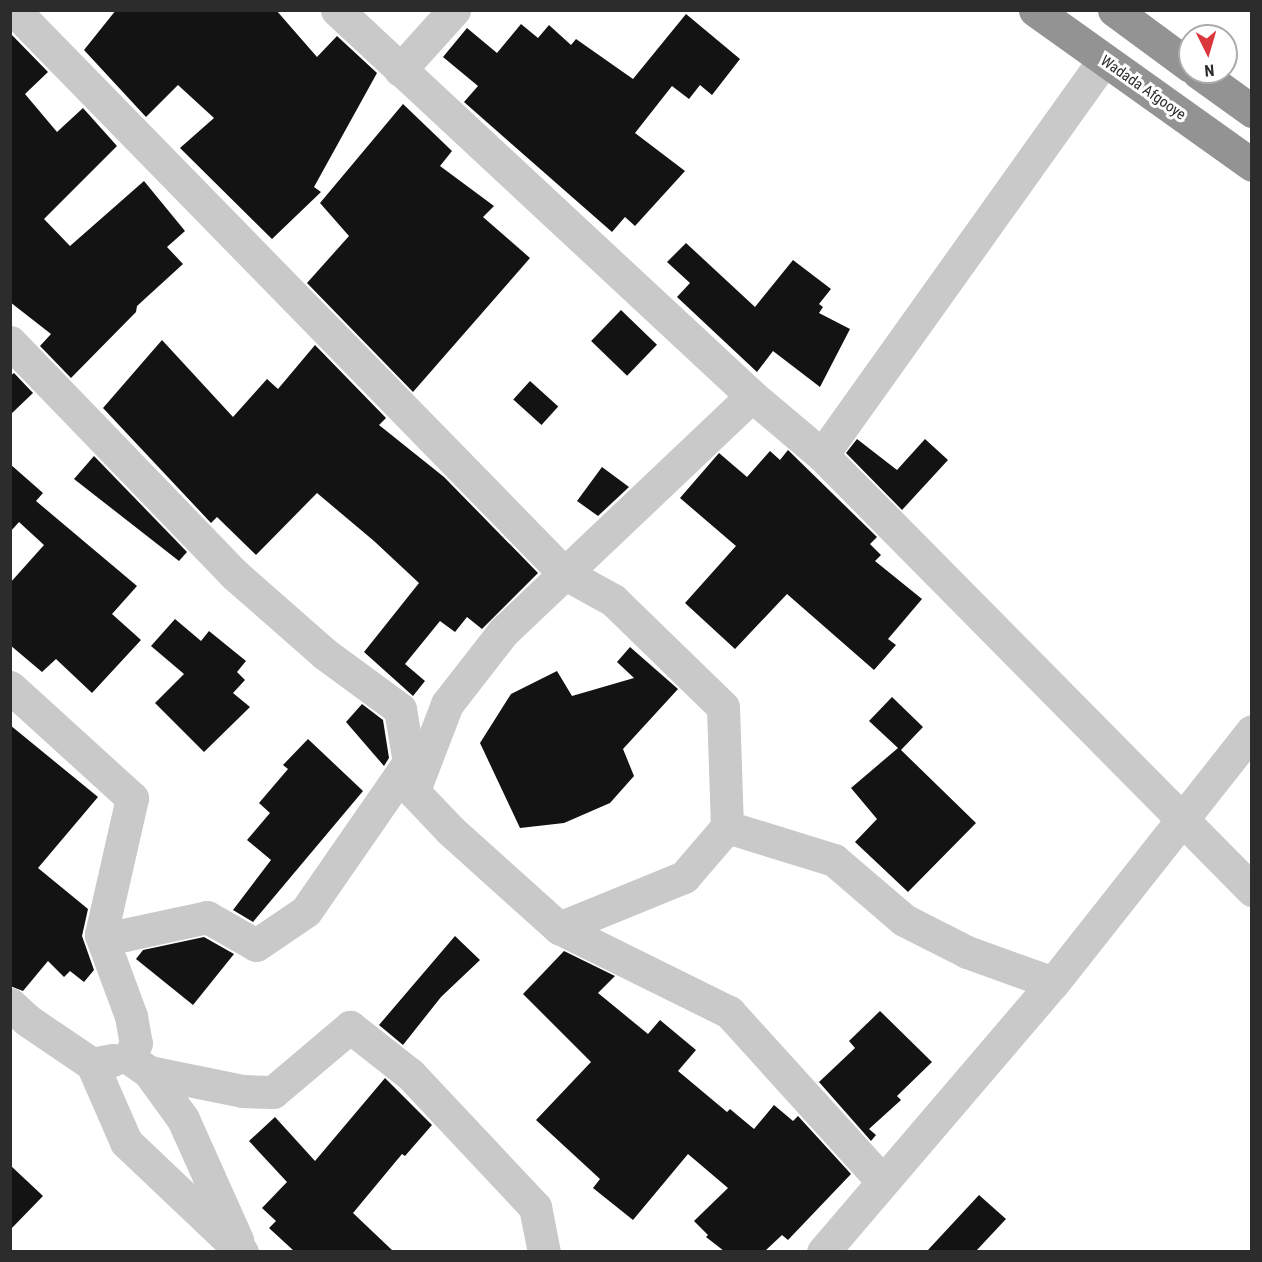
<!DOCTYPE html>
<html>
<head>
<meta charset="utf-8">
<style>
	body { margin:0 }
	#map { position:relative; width:1262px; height:1262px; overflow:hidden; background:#fff; font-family:"Roboto Condensed",sans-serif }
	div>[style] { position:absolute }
	.building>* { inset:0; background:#131313; transform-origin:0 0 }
	.minor>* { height:33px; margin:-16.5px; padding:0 16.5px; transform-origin:16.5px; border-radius:16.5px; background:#c9c9c9 }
	.highway>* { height:33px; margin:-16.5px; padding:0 16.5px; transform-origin:16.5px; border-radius:16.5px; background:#939393 }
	span { translate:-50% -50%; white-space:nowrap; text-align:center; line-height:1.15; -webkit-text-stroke:6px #fff; paint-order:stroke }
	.street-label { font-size:15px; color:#2c2c2c }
	.frame { position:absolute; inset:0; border:12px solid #2c2c2c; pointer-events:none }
	.north { position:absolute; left:1178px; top:24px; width:60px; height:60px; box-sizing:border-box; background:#fff; border:2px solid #ababab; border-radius:50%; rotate:175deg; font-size:16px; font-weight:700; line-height:24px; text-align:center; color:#2c2c2c }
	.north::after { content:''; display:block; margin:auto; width:21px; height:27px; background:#da373d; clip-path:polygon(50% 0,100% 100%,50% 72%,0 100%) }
</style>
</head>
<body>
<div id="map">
	<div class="building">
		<i style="clip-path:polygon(116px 10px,276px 10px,317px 57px,337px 36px,377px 73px,314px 187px,321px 192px,272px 239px,180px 148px,214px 118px,178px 85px,146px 117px,84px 50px)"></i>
		<i style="clip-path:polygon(686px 14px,740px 59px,712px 95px,700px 85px,689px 99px,672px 86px,635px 133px,685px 171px,635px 226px,625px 217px,612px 232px,464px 102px,478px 86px,443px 57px,467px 28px,497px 53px,521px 24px,538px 38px,549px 25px,571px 45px,576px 39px,633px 79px)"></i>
		<i style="clip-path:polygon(10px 33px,48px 72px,25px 94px,57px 132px,83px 108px,117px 146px,44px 219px,70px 246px,144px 181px,185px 231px,167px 247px,183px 264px,137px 306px,136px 312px,71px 378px,40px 346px,51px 334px,10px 302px)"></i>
		<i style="clip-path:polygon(403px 104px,452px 151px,440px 166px,494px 206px,483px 217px,530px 258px,413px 392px,307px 283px,349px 236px,320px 203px)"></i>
		<i style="clip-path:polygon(686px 243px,755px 307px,793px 260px,831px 289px,819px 304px,823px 307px,819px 313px,850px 329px,820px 387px,773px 351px,757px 372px,677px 297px,690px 283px,667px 262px)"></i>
		<i style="left:621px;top:310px;width:50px;height:43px;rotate:44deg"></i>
		<i style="clip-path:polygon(162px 340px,233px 417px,267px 379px,278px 389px,315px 345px,386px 418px,379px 425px,444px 477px,538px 573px,482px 629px,467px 617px,455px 632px,440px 621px,405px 664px,425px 681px,413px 696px,364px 652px,419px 583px,374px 541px,317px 493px,256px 555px,217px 517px,211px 523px,103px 408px)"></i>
		<i style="clip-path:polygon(14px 373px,33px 393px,10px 415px,10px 376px)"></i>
		<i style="left:530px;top:381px;width:38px;height:25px;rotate:42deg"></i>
		<i style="clip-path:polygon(857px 439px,897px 470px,925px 439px,948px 460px,902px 510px,846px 453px)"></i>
		<i style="clip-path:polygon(788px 450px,877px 537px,870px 544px,881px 555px,875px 561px,922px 599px,888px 639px,896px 645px,874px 670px,787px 594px,735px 649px,685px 603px,736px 546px,680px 498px,719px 453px,747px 477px,770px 451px,780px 460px)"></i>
		<i style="clip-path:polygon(94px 456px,187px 552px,179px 561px,74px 479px)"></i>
		<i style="clip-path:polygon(10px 464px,43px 493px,36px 501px,137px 586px,112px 614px,141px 640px,92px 693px,56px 659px,42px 672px,10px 645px,10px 583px,44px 545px,19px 522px,10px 532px)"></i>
		<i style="clip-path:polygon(602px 467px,629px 487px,598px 516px,577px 501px)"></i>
		<i style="clip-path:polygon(175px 619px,201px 641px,209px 631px,246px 661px,237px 672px,245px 680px,233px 693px,250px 707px,204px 752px,155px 703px,184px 674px,151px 646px)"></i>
		<i style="clip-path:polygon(630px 647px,678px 689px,623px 749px,634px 776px,610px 803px,564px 823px,520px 828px,480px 743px,511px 694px,557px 671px,572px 696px,634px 678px,617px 662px)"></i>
		<i style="clip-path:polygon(892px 697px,923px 727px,901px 750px,976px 823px,908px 892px,855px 842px,877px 819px,851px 788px,898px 748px,869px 721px)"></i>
		<i style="clip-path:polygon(362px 704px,383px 720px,389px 758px,384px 766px,346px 722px)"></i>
		<i style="clip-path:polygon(10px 725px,98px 797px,38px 868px,88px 909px,82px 936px,94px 970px,84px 982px,70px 971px,64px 977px,48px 961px,23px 991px,10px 986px)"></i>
		<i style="clip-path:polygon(308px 739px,363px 791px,253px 922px,233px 910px,271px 860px,247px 840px,270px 813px,259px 803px,288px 769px,283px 765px)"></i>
		<i style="clip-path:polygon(455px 936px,480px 960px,441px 997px,403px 1045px,379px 1025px)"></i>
		<i style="clip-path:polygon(204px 937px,234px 954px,193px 1005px,136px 959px,143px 950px)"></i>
		<i style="clip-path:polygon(564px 951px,615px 976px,598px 993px,648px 1034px,660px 1020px,696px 1050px,678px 1071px,727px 1112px,730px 1109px,754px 1129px,774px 1105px,793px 1121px,798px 1116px,851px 1174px,788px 1240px,782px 1235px,765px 1251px,724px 1251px,706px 1237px,708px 1235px,694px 1221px,728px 1188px,688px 1154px,633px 1220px,593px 1188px,600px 1179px,536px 1120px,591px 1062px,523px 994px)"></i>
		<i style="clip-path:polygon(880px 1011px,932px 1062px,897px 1096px,901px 1100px,869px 1129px,876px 1135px,871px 1141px,819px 1082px,855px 1048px,849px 1041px)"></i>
		<i style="clip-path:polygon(385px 1078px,432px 1125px,405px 1156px,402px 1154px,353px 1213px,393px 1251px,294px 1251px,269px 1228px,276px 1221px,262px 1208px,287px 1182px,249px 1141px,275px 1117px,315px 1161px)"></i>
		<i style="clip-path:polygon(10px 1165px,43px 1196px,10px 1230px)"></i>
		<i style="clip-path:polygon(979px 1195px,1006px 1219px,976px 1251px,927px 1251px)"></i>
	</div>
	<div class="minor">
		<i style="left:14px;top:10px;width:787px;rotate:45.67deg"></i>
		<i style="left:564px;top:573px;width:56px;rotate:28.9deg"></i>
		<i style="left:613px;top:600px;width:153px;rotate:44.2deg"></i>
		<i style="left:723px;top:707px;width:120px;rotate:88.1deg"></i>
		<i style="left:337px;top:10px;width:567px;rotate:42.93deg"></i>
		<i style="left:752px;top:396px;width:92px;rotate:40.1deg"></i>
		<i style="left:822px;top:455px;width:612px;rotate:45.33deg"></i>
		<i style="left:400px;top:70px;width:81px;rotate:-48deg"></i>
		<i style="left:10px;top:342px;width:322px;rotate:46deg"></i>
		<i style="left:234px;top:574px;width:121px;rotate:41.3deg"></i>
		<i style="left:325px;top:654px;width:93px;rotate:36.3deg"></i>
		<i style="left:400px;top:709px;width:54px;rotate:80.4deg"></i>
		<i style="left:822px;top:455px;width:485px;rotate:-54.5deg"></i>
		<i style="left:10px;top:687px;width:165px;rotate:42.3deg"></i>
		<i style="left:132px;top:798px;width:140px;rotate:102.8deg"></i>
		<i style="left:101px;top:935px;width:86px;rotate:69.7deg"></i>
		<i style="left:131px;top:1016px;width:27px;rotate:80deg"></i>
		<i style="left:136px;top:1043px;width:17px;rotate:115deg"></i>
		<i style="left:129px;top:1058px;width:24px;rotate:35deg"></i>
		<i style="left:149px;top:1072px;width:95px;rotate:11.5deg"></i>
		<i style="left:242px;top:1091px;width:31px;rotate:2deg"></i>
		<i style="left:273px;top:1092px;width:101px;rotate:-40.2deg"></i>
		<i style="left:350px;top:1027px;width:76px;rotate:38.1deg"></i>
		<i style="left:410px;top:1074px;width:183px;rotate:46.8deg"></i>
		<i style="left:535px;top:1207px;width:46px;rotate:78.7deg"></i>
		<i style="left:414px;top:790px;width:92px;rotate:-69deg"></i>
		<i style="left:447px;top:704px;width:91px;rotate:-52.1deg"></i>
		<i style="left:503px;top:632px;width:343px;rotate:-43.5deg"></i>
		<i style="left:559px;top:928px;width:190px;rotate:26.3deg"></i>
		<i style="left:729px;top:1012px;width:228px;rotate:47.8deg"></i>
		<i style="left:101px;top:935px;width:23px"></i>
		<i style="left:124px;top:935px;width:85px;rotate:-12.2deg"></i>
		<i style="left:207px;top:917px;width:56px;rotate:29.7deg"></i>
		<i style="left:256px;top:945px;width:60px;rotate:-34.2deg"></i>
		<i style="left:306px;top:911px;width:181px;rotate:-55.3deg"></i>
		<i style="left:409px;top:762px;width:30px;rotate:81deg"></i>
		<i style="left:414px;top:792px;width:52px;rotate:46.5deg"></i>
		<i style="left:450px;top:830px;width:147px;rotate:42deg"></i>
		<i style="left:559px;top:928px;width:135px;rotate:-22.2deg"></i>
		<i style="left:684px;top:877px;width:66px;rotate:-49.3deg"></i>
		<i style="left:727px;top:827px;width:112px;rotate:17.1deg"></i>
		<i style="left:834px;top:860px;width:92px;rotate:40.6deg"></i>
		<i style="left:904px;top:920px;width:71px;rotate:26.9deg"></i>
		<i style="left:967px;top:952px;width:91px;rotate:19.8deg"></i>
		<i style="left:10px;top:1004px;width:23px;rotate:43deg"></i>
		<i style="left:27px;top:1020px;width:78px;rotate:34.1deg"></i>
		<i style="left:92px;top:1064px;width:21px;rotate:-11deg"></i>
		<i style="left:92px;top:1064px;width:85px;rotate:66.4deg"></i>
		<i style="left:126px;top:1142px;width:160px;rotate:43.5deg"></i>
		<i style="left:149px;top:1072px;width:58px;rotate:54.1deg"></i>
		<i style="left:183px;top:1119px;width:133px;rotate:65.9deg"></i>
		<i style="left:823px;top:1252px;width:354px;rotate:-49.5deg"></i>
		<i style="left:1053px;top:983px;width:321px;rotate:-51.7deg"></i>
	</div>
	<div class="highway">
		<i style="left:1035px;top:10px;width:267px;rotate:35.5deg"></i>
		<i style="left:1114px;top:10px;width:94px;rotate:36.4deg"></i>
		<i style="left:1198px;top:72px;width:67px;rotate:35.8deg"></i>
	</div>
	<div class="street-label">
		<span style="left:1143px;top:88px;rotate:35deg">Wadada Afgooye</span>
	</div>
	<div class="frame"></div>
	<div class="north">N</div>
</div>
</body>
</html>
